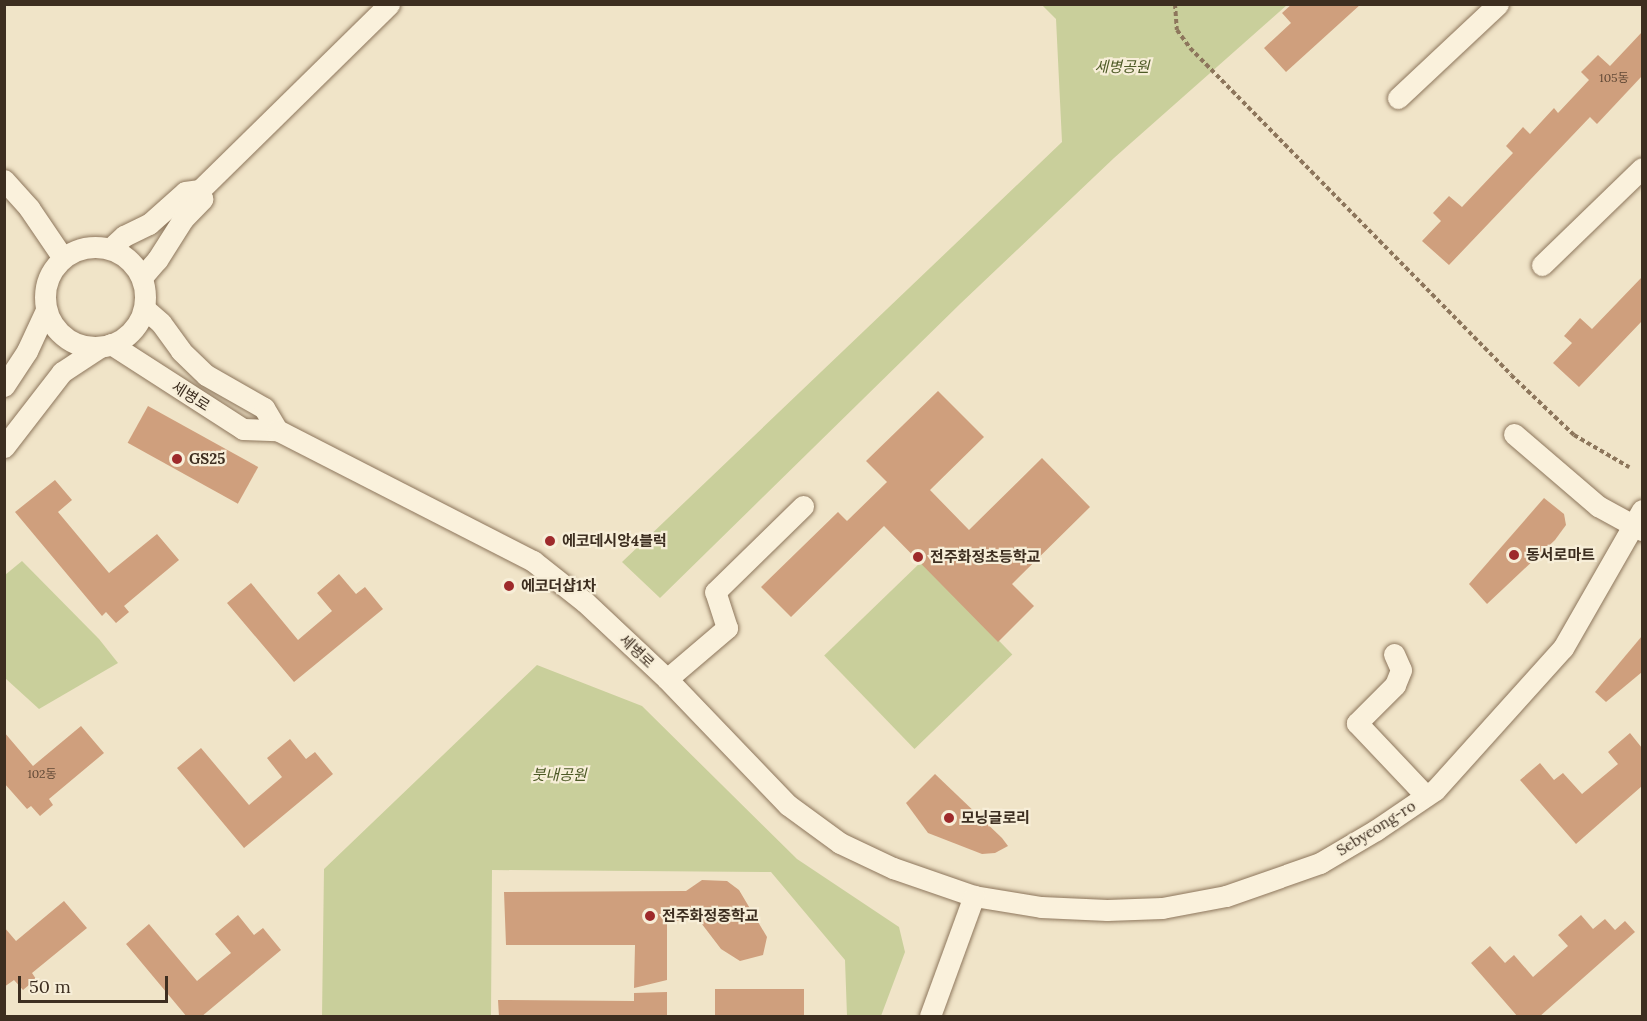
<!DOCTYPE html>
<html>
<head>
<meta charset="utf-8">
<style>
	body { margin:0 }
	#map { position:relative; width:1647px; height:1021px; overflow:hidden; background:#f0e4c8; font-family:Lora,"Noto Sans KR",serif }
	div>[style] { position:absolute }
	.green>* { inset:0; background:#c9cf9b; transform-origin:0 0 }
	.building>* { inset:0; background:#cf9f7d; transform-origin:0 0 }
	.path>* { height:4px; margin-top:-2px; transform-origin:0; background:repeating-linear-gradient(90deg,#8d765c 0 4.5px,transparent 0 7.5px) }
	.roads { filter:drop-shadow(0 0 2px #8d765c) drop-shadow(0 0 2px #8d765c) }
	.minor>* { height:21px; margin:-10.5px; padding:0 10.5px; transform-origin:10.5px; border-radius:10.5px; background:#faf1dc }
	.minor>.ring { margin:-10.5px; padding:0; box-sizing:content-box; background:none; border:21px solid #faf1dc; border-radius:50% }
	.dots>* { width:16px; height:16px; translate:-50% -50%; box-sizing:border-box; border:3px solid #f7eed8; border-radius:50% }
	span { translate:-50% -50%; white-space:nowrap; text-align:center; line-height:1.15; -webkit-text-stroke:4.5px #f7eed8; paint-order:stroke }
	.number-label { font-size:12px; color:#624a37 }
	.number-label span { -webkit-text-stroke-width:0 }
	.park-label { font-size:15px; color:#4d5a26; font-style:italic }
	.street-label { font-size:15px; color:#3d2e20 }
	.poi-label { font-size:15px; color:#3d2e20; font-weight:700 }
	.left { translate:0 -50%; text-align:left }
	.frame { position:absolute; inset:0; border:6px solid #3d2e20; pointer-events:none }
	.scale { position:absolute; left:18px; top:976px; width:150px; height:27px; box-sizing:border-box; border:3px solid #3d2e20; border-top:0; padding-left:8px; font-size:18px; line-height:21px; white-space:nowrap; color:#3d2e20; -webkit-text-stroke:4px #f7eed8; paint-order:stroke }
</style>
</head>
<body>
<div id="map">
	<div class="green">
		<i style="clip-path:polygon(1042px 5px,1287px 5px,1114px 158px,960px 304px,660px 598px,622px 562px,1062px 142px,1056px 19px)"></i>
		<i style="clip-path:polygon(22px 561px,99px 639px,118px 663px,39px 709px,5px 678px,5px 575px)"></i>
		<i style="left:922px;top:561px;width:130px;height:136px;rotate:46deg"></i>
		<i style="clip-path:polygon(537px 665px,642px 706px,797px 859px,899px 927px,905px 952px,881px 1016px,847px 1016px,845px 960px,771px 872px,492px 870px,491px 1016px,322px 1016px,324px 869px)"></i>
	</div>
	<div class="building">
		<i style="clip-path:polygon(1292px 4px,1361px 4px,1286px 72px,1264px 48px,1291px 23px,1282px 13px)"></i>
		<i style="clip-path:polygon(1642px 32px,1642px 76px,1597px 124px,1590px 117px,1449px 265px,1422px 241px,1441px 221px,1433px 213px,1449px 196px,1462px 207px,1513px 153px,1506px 146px,1523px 127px,1530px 134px,1554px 108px,1558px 113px,1589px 80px,1581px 72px,1598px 55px,1610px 66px)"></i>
		<i style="clip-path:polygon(1642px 277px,1642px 321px,1579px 387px,1553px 363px,1572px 343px,1564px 336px,1580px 318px,1592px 329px)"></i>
		<i style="clip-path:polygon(938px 391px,984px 437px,930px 490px,969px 530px,1042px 458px,1090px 507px,1012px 584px,1034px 606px,998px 642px,884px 526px,791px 617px,761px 587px,838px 512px,847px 521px,887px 482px,866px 461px)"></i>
		<i style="left:148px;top:406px;width:126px;height:42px;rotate:29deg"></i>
		<i style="clip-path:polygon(55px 480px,72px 500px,58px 512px,109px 573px,157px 534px,179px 560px,124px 606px,129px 612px,116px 623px,106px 612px,102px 616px,15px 512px)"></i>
		<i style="clip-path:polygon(1544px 498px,1564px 514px,1566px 525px,1555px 540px,1487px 604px,1469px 584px)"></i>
		<i style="clip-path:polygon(339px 574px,356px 594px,365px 587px,383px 609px,294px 682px,227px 603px,251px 583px,298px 640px,332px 611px,317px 593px)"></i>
		<i style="clip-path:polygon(1642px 636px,1642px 672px,1606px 702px,1595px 692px)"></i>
		<i style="clip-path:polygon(81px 726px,104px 753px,49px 799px,53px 805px,40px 816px,31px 806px,27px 809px,4px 783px,4px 732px,33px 766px)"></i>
		<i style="clip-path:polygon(1630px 733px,1642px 748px,1642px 786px,1576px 844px,1520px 780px,1540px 763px,1554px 780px,1563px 773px,1582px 794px,1618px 764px,1608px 752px)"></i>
		<i style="clip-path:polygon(290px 739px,306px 759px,315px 752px,333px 774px,244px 848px,177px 768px,201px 748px,249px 805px,282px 777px,267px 758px)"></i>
		<i style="clip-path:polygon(935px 774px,1002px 838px,1008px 846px,995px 853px,982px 854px,928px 833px,906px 803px)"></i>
		<i style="clip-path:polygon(702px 880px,727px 881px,739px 890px,767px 937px,763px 955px,740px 961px,721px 949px,695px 915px,667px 924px,667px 980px,634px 988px,635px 945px,506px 945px,504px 892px,686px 891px)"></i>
		<i style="clip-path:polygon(64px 901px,87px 928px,32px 973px,36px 979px,23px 990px,14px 980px,4px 987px,4px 927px,16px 941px)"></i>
		<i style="clip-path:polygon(238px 915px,254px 935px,263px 928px,281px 950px,201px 1017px,187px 1017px,126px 944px,149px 924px,197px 981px,231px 953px,215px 934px)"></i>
		<i style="clip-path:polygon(1581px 915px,1593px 929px,1605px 919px,1615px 930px,1625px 921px,1635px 932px,1539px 1017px,1518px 1017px,1471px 963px,1490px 946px,1505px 963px,1514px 955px,1533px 977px,1568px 946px,1558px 935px)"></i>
		<i style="left:804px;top:989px;width:28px;height:89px;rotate:90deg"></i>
		<i style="clip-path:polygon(667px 992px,667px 1017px,499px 1017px,498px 1000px,634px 1001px,634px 993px)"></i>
	</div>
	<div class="path">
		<i style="left:1175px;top:4px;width:26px;rotate:86deg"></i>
		<i style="left:1177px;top:30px;width:22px;rotate:54deg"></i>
		<i style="left:1190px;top:48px;width:458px;rotate:45.5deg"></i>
		<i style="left:1511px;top:375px;width:87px;rotate:43.6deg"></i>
		<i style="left:1574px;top:435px;width:64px;rotate:30.2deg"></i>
	</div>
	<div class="roads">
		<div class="minor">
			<i style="left:1398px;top:98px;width:137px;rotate:-43.2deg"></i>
			<i style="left:4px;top:180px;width:38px;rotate:48deg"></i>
			<i style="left:29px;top:208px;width:60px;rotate:55.8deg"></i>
			<i class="ring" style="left:45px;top:247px;width:79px;height:79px"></i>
			<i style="left:111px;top:248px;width:18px;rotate:-43deg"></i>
			<i style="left:124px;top:236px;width:28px;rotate:-26deg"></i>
			<i style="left:149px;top:224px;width:48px;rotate:-41.6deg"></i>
			<i style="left:185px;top:192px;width:15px;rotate:-8deg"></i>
			<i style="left:200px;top:190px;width:265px;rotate:-44.5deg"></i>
			<i style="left:1542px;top:265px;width:139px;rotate:-44.1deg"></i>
			<i style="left:142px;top:277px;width:23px;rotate:-49deg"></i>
			<i style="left:157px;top:260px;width:49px;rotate:-57.6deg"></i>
			<i style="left:183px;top:219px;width:28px;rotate:-46deg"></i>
			<i style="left:202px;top:199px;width:9px;rotate:-103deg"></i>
			<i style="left:145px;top:309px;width:21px;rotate:41deg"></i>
			<i style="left:161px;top:323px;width:34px;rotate:54deg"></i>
			<i style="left:181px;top:351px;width:35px;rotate:44deg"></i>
			<i style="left:206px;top:375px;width:67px;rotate:29.6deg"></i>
			<i style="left:264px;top:408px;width:26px;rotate:59deg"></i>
			<i style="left:111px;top:344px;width:157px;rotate:32.8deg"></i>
			<i style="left:243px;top:429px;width:34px;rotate:2deg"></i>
			<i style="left:277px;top:430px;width:288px;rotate:27.1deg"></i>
			<i style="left:533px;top:561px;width:66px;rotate:38.3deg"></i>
			<i style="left:585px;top:602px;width:112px;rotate:43.2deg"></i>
			<i style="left:667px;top:679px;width:175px;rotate:46.2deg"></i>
			<i style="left:788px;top:805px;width:64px;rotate:36.2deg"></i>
			<i style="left:840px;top:843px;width:59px;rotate:25.3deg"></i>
			<i style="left:893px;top:868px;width:86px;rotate:19.1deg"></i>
			<i style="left:974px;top:896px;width:68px;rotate:9.3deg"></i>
			<i style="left:1041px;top:907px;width:66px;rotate:2.6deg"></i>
			<i style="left:1107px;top:910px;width:55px;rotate:-2.1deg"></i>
			<i style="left:1162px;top:908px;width:65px;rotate:-10.6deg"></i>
			<i style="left:1226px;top:896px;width:100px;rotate:-19.3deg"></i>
			<i style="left:1320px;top:863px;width:65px;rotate:-30.5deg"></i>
			<i style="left:1376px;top:830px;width:71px;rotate:-34.1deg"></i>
			<i style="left:1435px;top:790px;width:191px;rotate:-48deg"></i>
			<i style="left:1563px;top:648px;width:159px;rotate:-60.2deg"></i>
			<i style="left:4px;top:386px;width:42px;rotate:-56.7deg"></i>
			<i style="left:27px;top:351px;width:45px;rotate:-65.1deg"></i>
			<i style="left:1514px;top:434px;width:111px;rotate:40.6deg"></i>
			<i style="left:1598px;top:506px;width:50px;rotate:28.6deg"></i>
			<i style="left:4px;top:447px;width:95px;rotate:-52.3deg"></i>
			<i style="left:62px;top:372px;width:45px;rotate:-33.3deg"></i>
			<i style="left:1394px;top:654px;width:17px;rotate:66deg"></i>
			<i style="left:1401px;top:670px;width:16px;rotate:112deg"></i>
			<i style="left:1395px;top:685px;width:54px;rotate:135deg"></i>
			<i style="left:1357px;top:723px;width:100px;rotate:46.6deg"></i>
			<i style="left:667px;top:679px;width:79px;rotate:-40.4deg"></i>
			<i style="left:727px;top:628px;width:38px;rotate:-108deg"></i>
			<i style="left:715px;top:592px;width:123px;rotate:-44.3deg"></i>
			<i style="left:930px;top:1016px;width:128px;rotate:-69.9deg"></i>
		</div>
	</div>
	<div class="dots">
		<i style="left:177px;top:459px;background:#9e2a2b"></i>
		<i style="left:550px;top:541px;background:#9e2a2b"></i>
		<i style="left:1514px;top:555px;background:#9e2a2b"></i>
		<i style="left:918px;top:557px;background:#9e2a2b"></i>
		<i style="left:509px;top:586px;background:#9e2a2b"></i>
		<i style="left:949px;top:818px;background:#9e2a2b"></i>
		<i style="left:650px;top:916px;background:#9e2a2b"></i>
	</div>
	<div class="number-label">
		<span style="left:1614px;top:78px">105동</span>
		<span style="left:42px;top:774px">102동</span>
	</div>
	<div class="park-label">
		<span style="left:1122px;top:67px">세병공원</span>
		<span style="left:559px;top:775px">붓내공원</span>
	</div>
	<div class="street-label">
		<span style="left:191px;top:396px;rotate:32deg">세병로</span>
		<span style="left:637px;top:651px;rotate:43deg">세병로</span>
		<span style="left:1376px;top:828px;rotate:-32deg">Sebyeong-ro</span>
	</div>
	<div class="poi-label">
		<span class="left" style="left:189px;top:459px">GS25</span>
		<span class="left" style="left:562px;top:541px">에코데시앙4블럭</span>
		<span class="left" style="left:1526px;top:555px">동서로마트</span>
		<span class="left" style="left:930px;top:557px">전주화정초등학교</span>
		<span class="left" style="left:521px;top:586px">에코더샵1차</span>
		<span class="left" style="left:961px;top:818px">모닝글로리</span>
		<span class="left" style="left:662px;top:916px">전주화정중학교</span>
	</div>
	<div class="frame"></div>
	<div class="scale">50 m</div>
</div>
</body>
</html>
